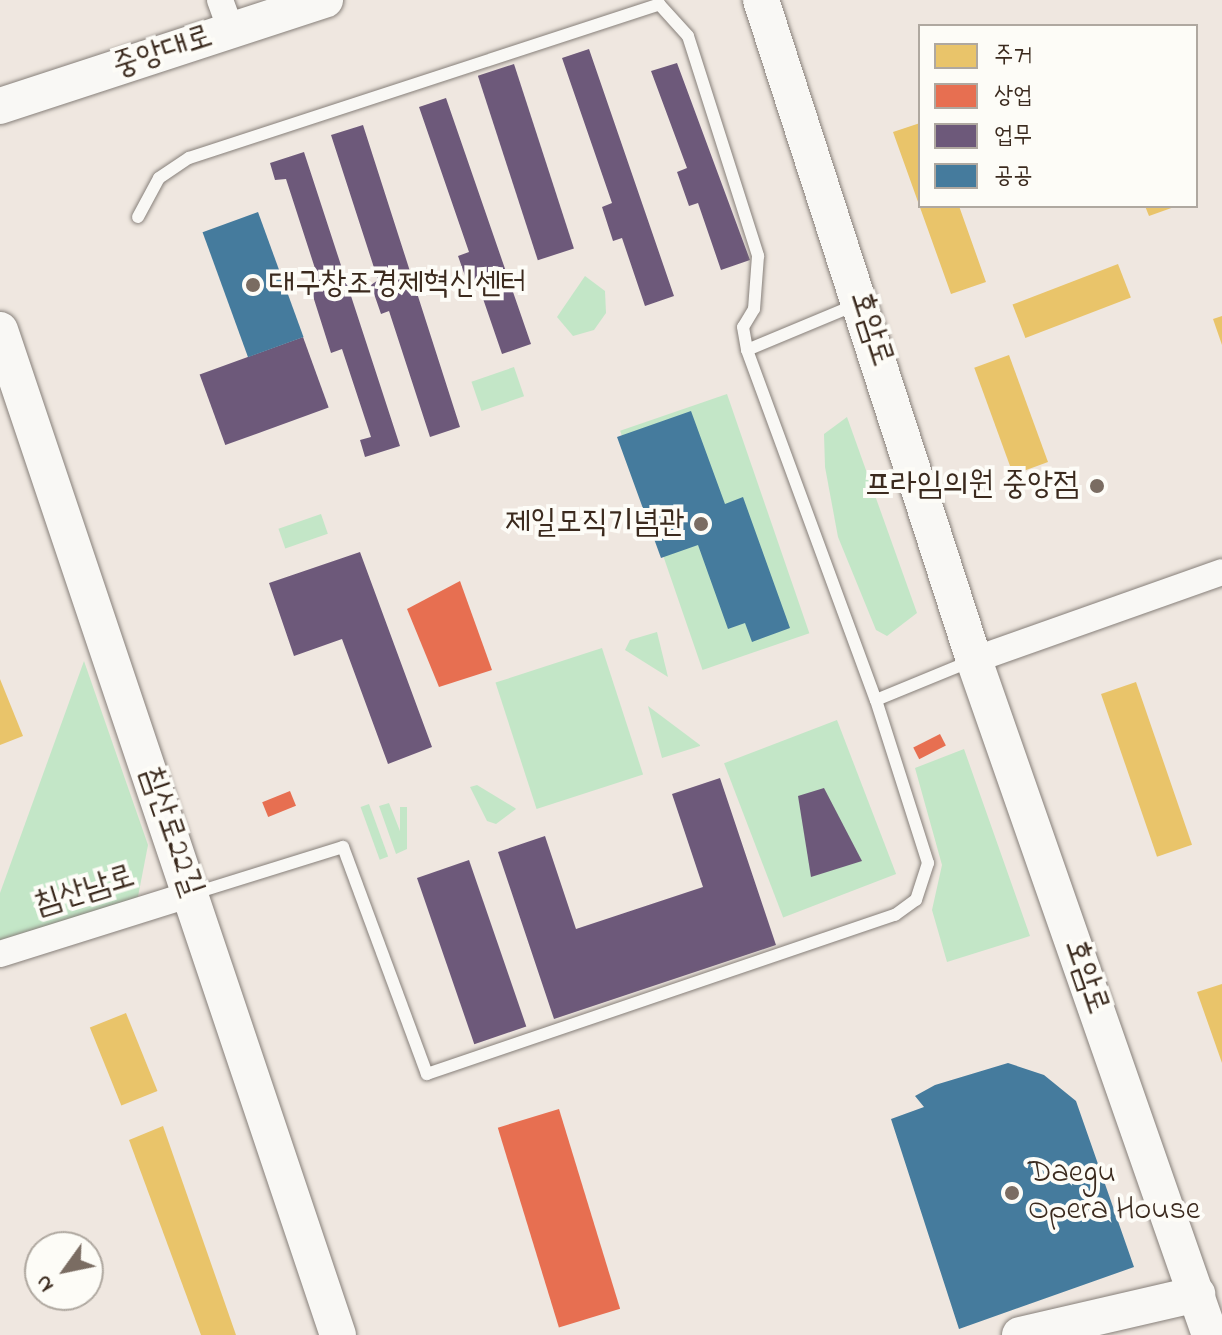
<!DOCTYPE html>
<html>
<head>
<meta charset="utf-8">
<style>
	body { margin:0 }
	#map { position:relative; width:1222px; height:1335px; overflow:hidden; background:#efe7e0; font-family:"Indie Flower","Poor Story",sans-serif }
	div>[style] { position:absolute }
	.green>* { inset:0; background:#c3e6c7; transform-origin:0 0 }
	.homes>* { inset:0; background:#e9c46a; transform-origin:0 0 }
	.shops>* { inset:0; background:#e76f51; transform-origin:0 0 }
	.offices>* { inset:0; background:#6d597a; transform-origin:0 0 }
	.public>* { inset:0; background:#457b9d; transform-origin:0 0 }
	.roads { filter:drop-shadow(0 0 2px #87807a) drop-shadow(0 0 2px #87807a) }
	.lane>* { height:12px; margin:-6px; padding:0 6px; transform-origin:6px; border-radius:6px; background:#f9f8f5 }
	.street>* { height:26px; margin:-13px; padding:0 13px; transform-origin:13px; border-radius:13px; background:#f9f8f5 }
	.secondary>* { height:36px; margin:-18px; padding:0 18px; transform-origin:18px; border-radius:18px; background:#f9f8f5 }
	.dots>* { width:22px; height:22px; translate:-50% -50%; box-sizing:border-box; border:4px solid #fdfcf7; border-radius:50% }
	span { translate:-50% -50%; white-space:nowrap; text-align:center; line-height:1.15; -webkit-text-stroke:8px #fdfcf7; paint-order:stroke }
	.street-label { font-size:32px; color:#3b2a1e }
	.poi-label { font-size:32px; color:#3b2a1e }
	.left { translate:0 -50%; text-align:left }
	.right { translate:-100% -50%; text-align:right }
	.legend { position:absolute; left:918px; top:24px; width:280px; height:184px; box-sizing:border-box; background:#fdfcf7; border:2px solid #afa8a0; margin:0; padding:10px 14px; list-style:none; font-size:24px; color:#3b2a1e }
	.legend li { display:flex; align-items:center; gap:16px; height:40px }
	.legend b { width:40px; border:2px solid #afa8a0 }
	.north { position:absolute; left:24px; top:1231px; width:80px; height:80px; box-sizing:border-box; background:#fdfcf7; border:2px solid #afa8a0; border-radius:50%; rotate:237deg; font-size:22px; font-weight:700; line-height:32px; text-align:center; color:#3b2a1e }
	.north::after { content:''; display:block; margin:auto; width:28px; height:36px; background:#7a6c62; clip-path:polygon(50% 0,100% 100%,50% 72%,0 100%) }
</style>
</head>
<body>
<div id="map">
	<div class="green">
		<i style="clip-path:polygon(585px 276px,605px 291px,606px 313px,594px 330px,573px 336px,557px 317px)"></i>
		<i style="left:514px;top:367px;width:31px;height:45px;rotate:71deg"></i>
		<i style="left:727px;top:394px;width:253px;height:113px;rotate:71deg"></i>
		<i style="clip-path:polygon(847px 417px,917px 613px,887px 636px,876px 630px,838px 537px,825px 467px,824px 434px)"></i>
		<i style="left:321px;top:514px;width:21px;height:45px;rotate:71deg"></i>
		<i style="clip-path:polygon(657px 632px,668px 677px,625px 650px,630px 640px)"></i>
		<i style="left:602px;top:648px;width:133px;height:112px;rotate:72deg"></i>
		<i style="clip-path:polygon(84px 661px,148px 845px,135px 912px,0 954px,0 893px)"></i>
		<i style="clip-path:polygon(648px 706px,700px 745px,700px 746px,662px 758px)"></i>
		<i style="left:837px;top:720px;width:165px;height:121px;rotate:69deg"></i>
		<i style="clip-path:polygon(964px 749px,1030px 936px,947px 962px,932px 910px,942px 865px,915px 768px)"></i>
		<i style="clip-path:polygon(477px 785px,515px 808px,516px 809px,496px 824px,487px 821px,470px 787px)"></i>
		<i style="clip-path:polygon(389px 803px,407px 849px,396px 854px,379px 806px)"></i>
		<i style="left:369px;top:804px;width:56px;height:9px;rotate:70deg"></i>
		<i style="left:400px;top:807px;width:7px;height:42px"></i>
	</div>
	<div class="homes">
		<i style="clip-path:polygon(920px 123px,920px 206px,959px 206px,986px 282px,951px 294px,893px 132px)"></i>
		<i style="clip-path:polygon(1145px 206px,1177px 206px,1149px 216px)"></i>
		<i style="left:1118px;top:264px;width:36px;height:113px;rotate:69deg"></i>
		<i style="clip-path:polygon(1222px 316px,1222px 345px,1213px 319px)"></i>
		<i style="left:1009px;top:355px;width:114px;height:37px;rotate:70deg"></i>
		<i style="clip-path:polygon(0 679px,23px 736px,0 745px)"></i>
		<i style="left:1136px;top:682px;width:172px;height:37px;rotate:71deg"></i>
		<i style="clip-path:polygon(1222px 984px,1222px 1063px,1197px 992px)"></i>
		<i style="left:126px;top:1013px;width:84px;height:39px;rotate:68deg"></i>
		<i style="clip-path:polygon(163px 1126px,236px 1335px,201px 1335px,129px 1140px)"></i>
	</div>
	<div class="shops">
		<i style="clip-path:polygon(460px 581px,492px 670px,439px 687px,407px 609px)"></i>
		<i style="left:940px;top:734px;width:13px;height:30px;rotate:63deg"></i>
		<i style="left:290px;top:791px;width:16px;height:30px;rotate:68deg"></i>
		<i style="left:559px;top:1109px;width:209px;height:64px;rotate:73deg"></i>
	</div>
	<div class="offices">
		<i style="clip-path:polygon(589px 49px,674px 296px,645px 306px,622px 238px,613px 241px,602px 207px,612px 203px,562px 58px)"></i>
		<i style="clip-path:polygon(677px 63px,750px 260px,721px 270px,698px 203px,689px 206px,677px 172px,687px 168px,651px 71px)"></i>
		<i style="left:514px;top:64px;width:194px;height:38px;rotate:72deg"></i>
		<i style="clip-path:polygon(446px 98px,531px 344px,502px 354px,479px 287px,470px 290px,458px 256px,469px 252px,419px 107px)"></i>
		<i style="clip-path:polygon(363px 125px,460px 427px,430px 437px,389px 311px,381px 314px,371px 285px,378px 280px,331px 135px)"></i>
		<i style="clip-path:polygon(304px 152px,400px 446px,365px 457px,360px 440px,371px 437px,342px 349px,331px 353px,312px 293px,322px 290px,286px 179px,275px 180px,270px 163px)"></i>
		<i style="left:303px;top:337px;width:75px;height:110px;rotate:70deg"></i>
		<i style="clip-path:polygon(360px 552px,432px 747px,388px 764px,342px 639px,294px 656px,269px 583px)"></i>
		<i style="clip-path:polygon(720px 778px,776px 945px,554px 1019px,498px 852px,545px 836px,576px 929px,703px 887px,672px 794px)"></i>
		<i style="clip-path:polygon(824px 788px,862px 861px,811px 877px,798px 796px)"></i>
		<i style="left:469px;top:860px;width:176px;height:55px;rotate:71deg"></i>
	</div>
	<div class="public">
		<i style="left:258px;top:212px;width:133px;height:59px;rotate:70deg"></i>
		<i style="clip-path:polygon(691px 411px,725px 504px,743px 497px,790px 628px,752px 642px,745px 623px,728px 629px,698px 545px,661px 558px,617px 437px)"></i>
		<i style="clip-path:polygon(1008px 1063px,1044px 1075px,1076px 1101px,1134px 1267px,959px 1329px,891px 1119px,924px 1107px,915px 1096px,935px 1085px)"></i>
	</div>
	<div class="roads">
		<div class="lane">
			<i style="left:138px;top:217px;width:44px;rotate:-61.7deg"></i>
			<i style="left:159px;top:178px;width:36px;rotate:-34deg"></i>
			<i style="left:189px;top:158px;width:495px;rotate:-18.1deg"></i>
			<i style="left:659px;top:4px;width:43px;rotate:47.8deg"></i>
			<i style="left:688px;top:36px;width:231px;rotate:72.3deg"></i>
			<i style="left:758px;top:256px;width:53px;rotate:94.3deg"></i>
			<i style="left:754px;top:309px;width:21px;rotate:121deg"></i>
			<i style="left:743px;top:327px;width:23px;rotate:80deg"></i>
			<i style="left:747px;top:350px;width:373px;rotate:69.8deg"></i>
			<i style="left:747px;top:350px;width:117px;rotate:-22.6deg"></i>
			<i style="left:192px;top:894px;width:158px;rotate:-17.3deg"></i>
			<i style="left:343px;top:847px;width:242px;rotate:69.7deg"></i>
			<i style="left:427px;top:1074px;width:494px;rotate:-18.8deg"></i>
			<i style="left:895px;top:915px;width:26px;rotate:-36deg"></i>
			<i style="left:916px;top:900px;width:39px;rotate:-72deg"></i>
			<i style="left:928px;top:863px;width:171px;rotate:-107.7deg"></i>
			<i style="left:876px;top:700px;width:103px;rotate:-22.3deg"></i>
		</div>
		<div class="street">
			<i style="left:220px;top:0;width:33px;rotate:70deg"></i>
			<i style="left:974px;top:660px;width:263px;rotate:-19.5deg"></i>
			<i style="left:0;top:954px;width:200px;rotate:-17.4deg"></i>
		</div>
		<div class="secondary">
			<i style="left:761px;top:0;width:694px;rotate:72.11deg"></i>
			<i style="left:974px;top:660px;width:715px;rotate:70.73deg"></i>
			<i style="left:0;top:106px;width:342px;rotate:-18.1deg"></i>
			<i style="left:0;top:330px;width:1060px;rotate:71.41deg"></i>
			<i style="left:1020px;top:1335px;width:182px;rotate:-13deg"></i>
		</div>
	</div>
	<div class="dots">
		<i style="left:253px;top:285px;background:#7a6c62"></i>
		<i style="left:1097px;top:486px;background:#7a6c62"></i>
		<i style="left:701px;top:524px;background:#7a6c62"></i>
		<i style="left:1012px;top:1193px;background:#7a6c62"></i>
	</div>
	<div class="street-label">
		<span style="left:163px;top:53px;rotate:-18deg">중앙대로</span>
		<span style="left:870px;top:329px;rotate:72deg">호암로</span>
		<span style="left:170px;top:832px;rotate:71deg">침산로22길</span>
		<span style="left:85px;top:892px;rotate:-17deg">침산남로</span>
		<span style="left:1085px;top:977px;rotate:71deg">호암로</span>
	</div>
	<div class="poi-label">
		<span class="left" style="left:269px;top:285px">대구창조경제혁신센터</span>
		<span class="right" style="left:1079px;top:486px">프라임의원 중앙점</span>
		<span class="right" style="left:685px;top:524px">제일모직기념관</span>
		<span class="left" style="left:1028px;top:1193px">Daegu<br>Opera House</span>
	</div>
	<ul class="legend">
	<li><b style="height:22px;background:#e9c46a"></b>주거</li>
	<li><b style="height:22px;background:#e76f51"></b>상업</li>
	<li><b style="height:22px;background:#6d597a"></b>업무</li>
	<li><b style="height:22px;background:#457b9d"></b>공공</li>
	</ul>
	<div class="north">N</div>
</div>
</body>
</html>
